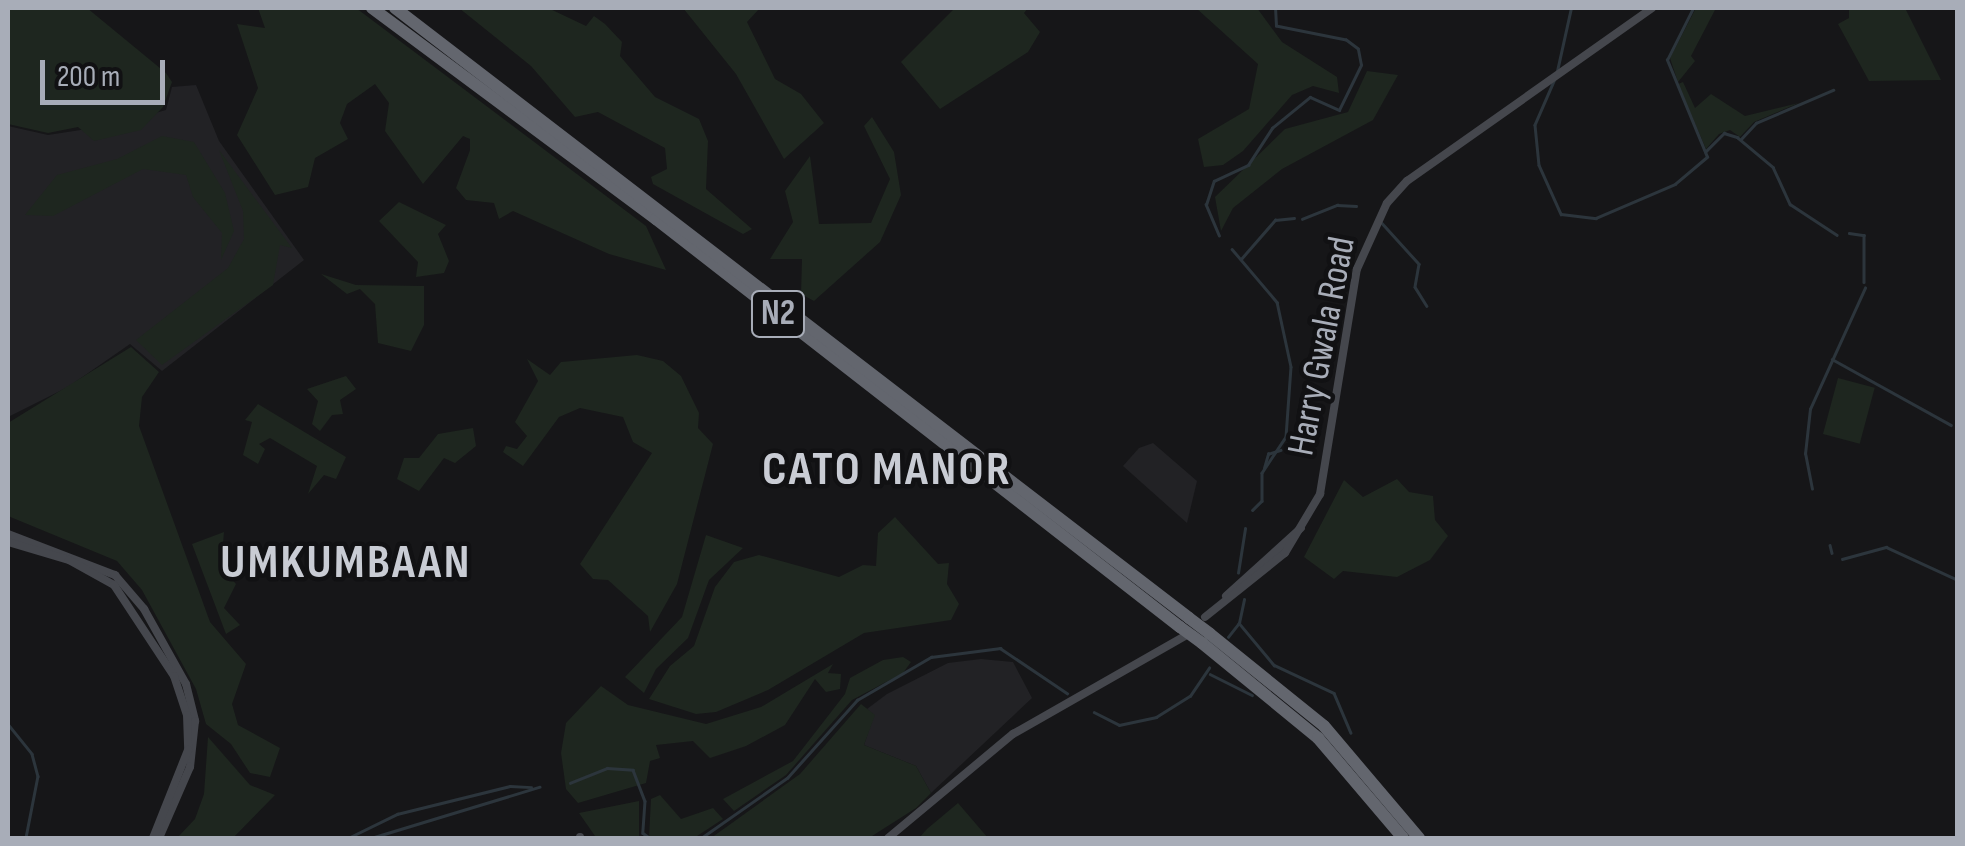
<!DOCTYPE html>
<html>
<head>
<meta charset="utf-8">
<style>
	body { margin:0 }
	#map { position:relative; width:1965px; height:846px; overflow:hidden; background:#161618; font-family:"Sofia Sans Condensed",sans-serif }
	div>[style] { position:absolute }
	.built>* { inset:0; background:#222225 }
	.green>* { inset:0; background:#1e261f; transform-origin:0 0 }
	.stream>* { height:2.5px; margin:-1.25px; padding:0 1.25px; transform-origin:1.25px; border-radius:1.25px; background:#2c353c }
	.secondary>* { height:8px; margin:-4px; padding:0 4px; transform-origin:4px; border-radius:4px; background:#45474d }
	.motorway>* { height:12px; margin:-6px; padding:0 6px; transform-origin:6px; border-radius:6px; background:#63666e }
	.motorway-bridge>* { height:12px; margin:-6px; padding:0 6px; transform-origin:6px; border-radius:6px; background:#63666e }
	span { translate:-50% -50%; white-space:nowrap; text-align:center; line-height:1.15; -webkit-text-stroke:9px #111113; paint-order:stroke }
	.shield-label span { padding:2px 8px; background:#111113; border:2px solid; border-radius:8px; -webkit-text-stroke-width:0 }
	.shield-label { font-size:35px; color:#a8adb8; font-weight:700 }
	.street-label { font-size:38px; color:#a8adb8 }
	.district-label { font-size:48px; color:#c9ccd4; font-weight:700; letter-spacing:2.5px }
	.frame { position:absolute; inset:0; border:10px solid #a8adb8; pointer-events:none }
	.scale { position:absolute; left:40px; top:60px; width:125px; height:45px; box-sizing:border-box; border:5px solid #a8adb8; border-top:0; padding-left:12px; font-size:30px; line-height:35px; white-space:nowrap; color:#a8adb8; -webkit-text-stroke:8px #111113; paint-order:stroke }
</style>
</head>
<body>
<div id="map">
	<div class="built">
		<i style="clip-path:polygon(196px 85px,219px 141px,304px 260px,162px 371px,130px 344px,68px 387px,8px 417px,8px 126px,48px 135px,113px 125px,166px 110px,172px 87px)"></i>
		<i style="clip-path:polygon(1153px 443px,1197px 481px,1187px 523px,1123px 466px,1139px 448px)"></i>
		<i style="clip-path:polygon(981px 659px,1013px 662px,1032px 698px,931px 793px,916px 766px,864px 745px,874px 715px,867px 709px,887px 694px,948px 663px)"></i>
	</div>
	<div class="green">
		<i style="clip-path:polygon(8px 8px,87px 8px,166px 73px,172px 82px,163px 107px,141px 130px,94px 141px,78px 127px,48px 133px,8px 124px)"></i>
		<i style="clip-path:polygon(258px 8px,356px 8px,646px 226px,666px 270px,609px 254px,513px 211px,499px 219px,494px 203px,466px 200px,456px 188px,470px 150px,470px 139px,463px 136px,423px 184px,385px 131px,389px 103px,375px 84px,347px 104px,340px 123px,348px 139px,315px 158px,308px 187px,275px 195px,237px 135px,258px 88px,237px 24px,265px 28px)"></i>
		<i style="clip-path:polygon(459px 8px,548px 8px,586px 26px,594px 16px,605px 24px,622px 42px,620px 56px,655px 97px,699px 119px,708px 141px,706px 189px,752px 229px,743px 234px,653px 184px,651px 177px,667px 169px,665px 148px,598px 112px,575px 117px,531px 66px)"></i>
		<i style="clip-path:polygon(683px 8px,760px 8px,747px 22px,775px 79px,801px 94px,824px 123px,784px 159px,736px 74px)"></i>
		<i style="clip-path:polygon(955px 8px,1028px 8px,1024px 13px,1040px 32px,1028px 52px,940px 109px,901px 62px)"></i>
		<i style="clip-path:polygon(1196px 8px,1257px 8px,1282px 42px,1337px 77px,1339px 93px,1313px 86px,1292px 95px,1243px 151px,1223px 165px,1204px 167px,1198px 139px,1249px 109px,1258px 64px)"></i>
		<i style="clip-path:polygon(1696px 8px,1716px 8px,1691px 56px,1695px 61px,1678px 82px,1670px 58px)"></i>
		<i style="clip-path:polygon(1849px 8px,1905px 8px,1941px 80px,1869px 81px,1838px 24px,1849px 18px)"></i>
		<i style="clip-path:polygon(1367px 71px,1398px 75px,1373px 120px,1282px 169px,1233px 208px,1221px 231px,1215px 197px,1285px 129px,1348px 112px)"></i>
		<i style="clip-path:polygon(1683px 82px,1695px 108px,1711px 94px,1745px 116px,1799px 103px,1754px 122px,1740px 137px,1730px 130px,1719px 134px,1706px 149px,1678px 84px)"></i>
		<i style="clip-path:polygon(872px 117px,894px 152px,901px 195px,880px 242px,814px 301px,801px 294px,802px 259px,770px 259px,793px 222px,785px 191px,810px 156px,819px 224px,871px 223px,890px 179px,864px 126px)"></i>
		<i style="clip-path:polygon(162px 136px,194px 142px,225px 193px,234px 231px,221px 260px,222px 233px,193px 197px,186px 175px,143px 169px,53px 216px,25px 215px,57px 175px,117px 159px)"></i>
		<i style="clip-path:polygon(219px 150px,292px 248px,280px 245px,273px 285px,162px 365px,136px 340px,228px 268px,244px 239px,243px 211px)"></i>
		<i style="clip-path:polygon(399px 202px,446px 225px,438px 234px,449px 261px,444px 273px,416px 277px,418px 262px,379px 221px)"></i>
		<i style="clip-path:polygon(321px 274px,356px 285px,424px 286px,424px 325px,411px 351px,378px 343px,375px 304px,360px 289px,347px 294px)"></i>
		<i style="clip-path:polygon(131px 347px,159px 372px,142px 397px,139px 426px,210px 622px,246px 664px,232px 704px,238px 725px,280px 748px,270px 777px,250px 773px,231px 744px,206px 724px,196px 689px,142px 590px,117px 561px,8px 516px,8px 423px)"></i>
		<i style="clip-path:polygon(637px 355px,663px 361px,681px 376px,699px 413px,698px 428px,713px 444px,677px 584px,650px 632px,648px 616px,608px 580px,593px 579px,580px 564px,652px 453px,633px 442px,623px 417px,580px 408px,559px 417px,523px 466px,503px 452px,506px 446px,517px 449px,527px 436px,515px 422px,538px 381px,527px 359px,550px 375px,561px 362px)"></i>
		<i style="clip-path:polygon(346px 376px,356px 389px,340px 400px,343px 414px,332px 415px,320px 431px,312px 424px,318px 401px,307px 389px)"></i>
		<i style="left:1838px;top:378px;width:38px;height:58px;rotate:15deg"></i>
		<i style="clip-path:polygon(258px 404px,346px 457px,336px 479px,324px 475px,308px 494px,317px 466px,270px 438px,259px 444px,265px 449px,258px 464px,243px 455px,252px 422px,245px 420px)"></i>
		<i style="clip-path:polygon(473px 428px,476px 446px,455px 463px,444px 458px,419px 491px,397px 479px,404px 458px,419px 458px,438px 434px)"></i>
		<i style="clip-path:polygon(1397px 479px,1409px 492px,1433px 496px,1435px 520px,1448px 536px,1430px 560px,1397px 577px,1343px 571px,1334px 579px,1304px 557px,1344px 480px,1363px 497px)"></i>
		<i style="clip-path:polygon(895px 517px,938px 564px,949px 563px,947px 584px,959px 604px,951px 620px,864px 633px,768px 690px,716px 712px,696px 714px,649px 699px,670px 666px,694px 646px,715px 587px,734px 562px,759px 555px,839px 577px,863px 565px,876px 566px,878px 533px)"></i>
		<i style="clip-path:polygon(224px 532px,221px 567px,236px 584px,224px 608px,240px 625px,226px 634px,192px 544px)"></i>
		<i style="clip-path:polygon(706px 535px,743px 548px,709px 580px,688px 638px,656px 669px,644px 693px,625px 677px,682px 617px)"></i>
		<i style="clip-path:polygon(903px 657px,911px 662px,903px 673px,852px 700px,786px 775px,734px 811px,723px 799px,793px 761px,845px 694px,850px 678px,883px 660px)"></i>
		<i style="clip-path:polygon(833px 664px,828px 673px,841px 674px,840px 689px,826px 692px,815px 679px,785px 725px,746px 746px,710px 758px,693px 741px,656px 745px,660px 758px,650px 761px,646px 783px,578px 803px,566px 789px,561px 753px,566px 723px,601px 686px,628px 705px,706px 724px,761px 707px)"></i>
		<i style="clip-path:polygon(861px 704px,875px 715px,864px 745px,916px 766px,931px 793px,916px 808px,869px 838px,711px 838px,800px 774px)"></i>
		<i style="clip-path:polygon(208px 737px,250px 785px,275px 795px,233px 838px,177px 838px,195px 819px,204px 794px)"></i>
		<i style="clip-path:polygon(660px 795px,681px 819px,713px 808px,723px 819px,694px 838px,649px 837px,651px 799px)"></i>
		<i style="clip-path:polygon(639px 801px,639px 838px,595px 836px,579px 813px)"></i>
		<i style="clip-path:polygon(958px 803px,988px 838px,919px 838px,927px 829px)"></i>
	</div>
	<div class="stream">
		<i style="left:1557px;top:71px;width:65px;rotate:-77.5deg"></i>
		<i style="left:1555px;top:79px;width:50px;rotate:113.5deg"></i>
		<i style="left:1535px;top:125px;width:40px;rotate:84.3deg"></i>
		<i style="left:1539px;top:165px;width:54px;rotate:65.8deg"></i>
		<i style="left:1561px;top:214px;width:35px;rotate:7deg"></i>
		<i style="left:1596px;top:218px;width:86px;rotate:-23.3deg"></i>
		<i style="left:1675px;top:184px;width:42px;rotate:-40.2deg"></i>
		<i style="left:1707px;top:157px;width:105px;rotate:-112.4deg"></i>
		<i style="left:1667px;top:60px;width:58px;rotate:-63.4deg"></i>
		<i style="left:1741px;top:139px;width:22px;rotate:-47deg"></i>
		<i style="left:1756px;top:123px;width:84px;rotate:-23.2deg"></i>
		<i style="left:1705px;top:152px;width:27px;rotate:-45deg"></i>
		<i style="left:1724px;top:133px;width:14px;rotate:17deg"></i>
		<i style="left:1737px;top:137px;width:47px;rotate:39.8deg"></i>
		<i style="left:1773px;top:167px;width:41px;rotate:65.3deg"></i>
		<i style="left:1790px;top:204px;width:56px;rotate:33.4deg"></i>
		<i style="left:1302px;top:219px;width:38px;rotate:-22deg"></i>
		<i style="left:1337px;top:205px;width:19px;rotate:3deg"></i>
		<i style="left:1382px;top:223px;width:55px;rotate:47.9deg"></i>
		<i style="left:1419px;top:264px;width:23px;rotate:100deg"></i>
		<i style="left:1415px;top:287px;width:22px;rotate:58deg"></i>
		<i style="left:1849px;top:233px;width:15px;rotate:8deg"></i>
		<i style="left:1864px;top:235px;width:47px;rotate:90deg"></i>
		<i style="left:1219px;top:236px;width:34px;rotate:-113deg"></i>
		<i style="left:1206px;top:205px;width:25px;rotate:-72deg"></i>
		<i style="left:1214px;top:181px;width:38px;rotate:-25deg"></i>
		<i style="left:1248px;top:165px;width:44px;rotate:-57deg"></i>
		<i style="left:1272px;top:128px;width:49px;rotate:-39.2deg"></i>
		<i style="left:1310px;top:97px;width:32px;rotate:24deg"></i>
		<i style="left:1339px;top:110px;width:50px;rotate:-63.9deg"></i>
		<i style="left:1361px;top:65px;width:16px;rotate:-101deg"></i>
		<i style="left:1358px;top:49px;width:15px;rotate:-143deg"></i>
		<i style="left:1346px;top:40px;width:71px;rotate:-168.7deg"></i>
		<i style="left:1276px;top:26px;width:18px;rotate:-93deg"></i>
		<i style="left:1232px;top:249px;width:70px;rotate:49.7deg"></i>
		<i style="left:1277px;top:302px;width:66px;rotate:77.8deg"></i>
		<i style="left:1291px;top:367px;width:70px;rotate:94.1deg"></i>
		<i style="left:1286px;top:437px;width:43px;rotate:123.7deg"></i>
		<i style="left:1262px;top:473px;width:28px;rotate:90deg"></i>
		<i style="left:1262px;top:501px;width:13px;rotate:135deg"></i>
		<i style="left:1241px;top:259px;width:52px;rotate:-48.9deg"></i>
		<i style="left:1275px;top:220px;width:19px;rotate:-6deg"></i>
		<i style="left:1832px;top:359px;width:136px;rotate:29deg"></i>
		<i style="left:1264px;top:468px;width:15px;rotate:-74deg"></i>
		<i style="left:1268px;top:454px;width:13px;rotate:-18deg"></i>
		<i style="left:1812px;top:489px;width:36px;rotate:-101deg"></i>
		<i style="left:1805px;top:454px;width:45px;rotate:-83.7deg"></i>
		<i style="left:1810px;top:409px;width:133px;rotate:-65.6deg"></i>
		<i style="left:1830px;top:545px;width:8px;rotate:76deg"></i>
		<i style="left:1842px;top:559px;width:46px;rotate:-15.3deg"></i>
		<i style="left:1886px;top:547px;width:79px;rotate:24.6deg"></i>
		<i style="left:1238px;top:573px;width:45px;rotate:-81deg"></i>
		<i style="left:1239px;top:623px;width:55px;rotate:50.2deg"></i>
		<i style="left:1274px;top:665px;width:66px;rotate:25deg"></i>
		<i style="left:1334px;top:693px;width:43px;rotate:67deg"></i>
		<i style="left:1228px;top:637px;width:18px;rotate:-52deg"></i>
		<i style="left:1239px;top:623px;width:24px;rotate:-78deg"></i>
		<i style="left:1210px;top:674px;width:47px;rotate:26.6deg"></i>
		<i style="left:1094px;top:712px;width:28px;rotate:27deg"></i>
		<i style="left:1119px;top:725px;width:38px;rotate:-12deg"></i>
		<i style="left:1156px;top:717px;width:40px;rotate:-32deg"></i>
		<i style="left:1190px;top:696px;width:34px;rotate:-56deg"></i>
		<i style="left:8px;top:724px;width:38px;rotate:51deg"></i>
		<i style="left:32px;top:754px;width:23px;rotate:75deg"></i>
		<i style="left:38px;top:776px;width:63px;rotate:101deg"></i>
		<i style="left:570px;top:783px;width:40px;rotate:-22deg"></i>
		<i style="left:607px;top:768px;width:26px;rotate:4deg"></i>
		<i style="left:633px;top:770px;width:33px;rotate:69deg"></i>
		<i style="left:645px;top:801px;width:32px;rotate:94deg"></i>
		<i style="left:643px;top:833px;width:9px;rotate:36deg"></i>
		<i style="left:348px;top:838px;width:55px;rotate:-26.1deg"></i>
		<i style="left:397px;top:814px;width:116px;rotate:-13.9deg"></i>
		<i style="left:510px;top:786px;width:21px;rotate:3deg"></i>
		<i style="left:371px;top:838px;width:176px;rotate:-16.9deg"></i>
		<i style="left:701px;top:838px;width:105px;rotate:-34.9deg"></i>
		<i style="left:787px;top:778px;width:105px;rotate:-48.1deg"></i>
		<i style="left:857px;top:700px;width:86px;rotate:-30.2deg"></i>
		<i style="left:931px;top:657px;width:70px;rotate:-7.4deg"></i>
		<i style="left:1000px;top:648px;width:81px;rotate:33.9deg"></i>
	</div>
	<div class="secondary">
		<i style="left:8px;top:534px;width:115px;rotate:21deg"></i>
		<i style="left:115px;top:575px;width:45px;rotate:49.5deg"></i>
		<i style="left:144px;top:609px;width:86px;rotate:60.8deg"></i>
		<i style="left:186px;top:684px;width:38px;rotate:76deg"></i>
		<i style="left:195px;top:721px;width:46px;rotate:96.2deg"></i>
		<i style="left:190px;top:767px;width:77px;rotate:113.6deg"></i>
		<i style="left:8px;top:542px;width:64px;rotate:16.4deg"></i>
		<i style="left:69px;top:560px;width:51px;rotate:29.1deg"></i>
		<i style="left:114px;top:585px;width:109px;rotate:56.6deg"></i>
		<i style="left:174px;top:676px;width:41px;rotate:71.6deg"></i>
		<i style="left:187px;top:715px;width:35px;rotate:88deg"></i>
		<i style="left:188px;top:750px;width:95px;rotate:111.7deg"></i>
		<i style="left:1226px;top:596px;width:101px;rotate:-42.2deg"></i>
		<i style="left:1205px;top:617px;width:102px;rotate:-38.7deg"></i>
		<i style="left:1285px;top:553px;width:69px;rotate:-59.3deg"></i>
		<i style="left:1320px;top:494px;width:228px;rotate:-80.7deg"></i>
		<i style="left:1357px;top:269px;width:72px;rotate:-65.6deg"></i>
		<i style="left:1387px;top:203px;width:30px;rotate:-48deg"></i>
		<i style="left:1407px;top:181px;width:300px;rotate:-35.2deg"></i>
		<i style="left:580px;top:838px;width:1px;rotate:-90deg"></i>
		<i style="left:888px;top:838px;width:163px;rotate:-39.8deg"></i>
		<i style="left:1013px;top:734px;width:202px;rotate:-29.7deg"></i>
	</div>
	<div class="motorway">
		<i style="left:372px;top:8px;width:354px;rotate:36.6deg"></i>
		<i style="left:656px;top:219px;width:664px;rotate:37.91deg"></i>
		<i style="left:395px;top:8px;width:1001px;rotate:37.53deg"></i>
		<i style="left:1210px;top:634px;width:146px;rotate:38.9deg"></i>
		<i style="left:1324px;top:726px;width:147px;rotate:49.7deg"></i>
		<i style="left:1202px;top:643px;width:150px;rotate:39.3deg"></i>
		<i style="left:1318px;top:738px;width:131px;rotate:49.6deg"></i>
	</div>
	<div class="motorway-bridge">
		<i style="left:1189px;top:618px;width:26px;rotate:37deg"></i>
		<i style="left:1180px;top:627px;width:27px;rotate:36deg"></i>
	</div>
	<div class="shield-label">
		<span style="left:778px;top:314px">N2</span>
	</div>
	<div class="street-label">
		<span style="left:1322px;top:346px;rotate:-79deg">Harry Gwala Road</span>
	</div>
	<div class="district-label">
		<span style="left:887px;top:470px">CATO MANOR</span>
		<span style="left:346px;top:563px">UMKUMBAAN</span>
	</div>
	<div class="frame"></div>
	<div class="scale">200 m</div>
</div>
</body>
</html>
